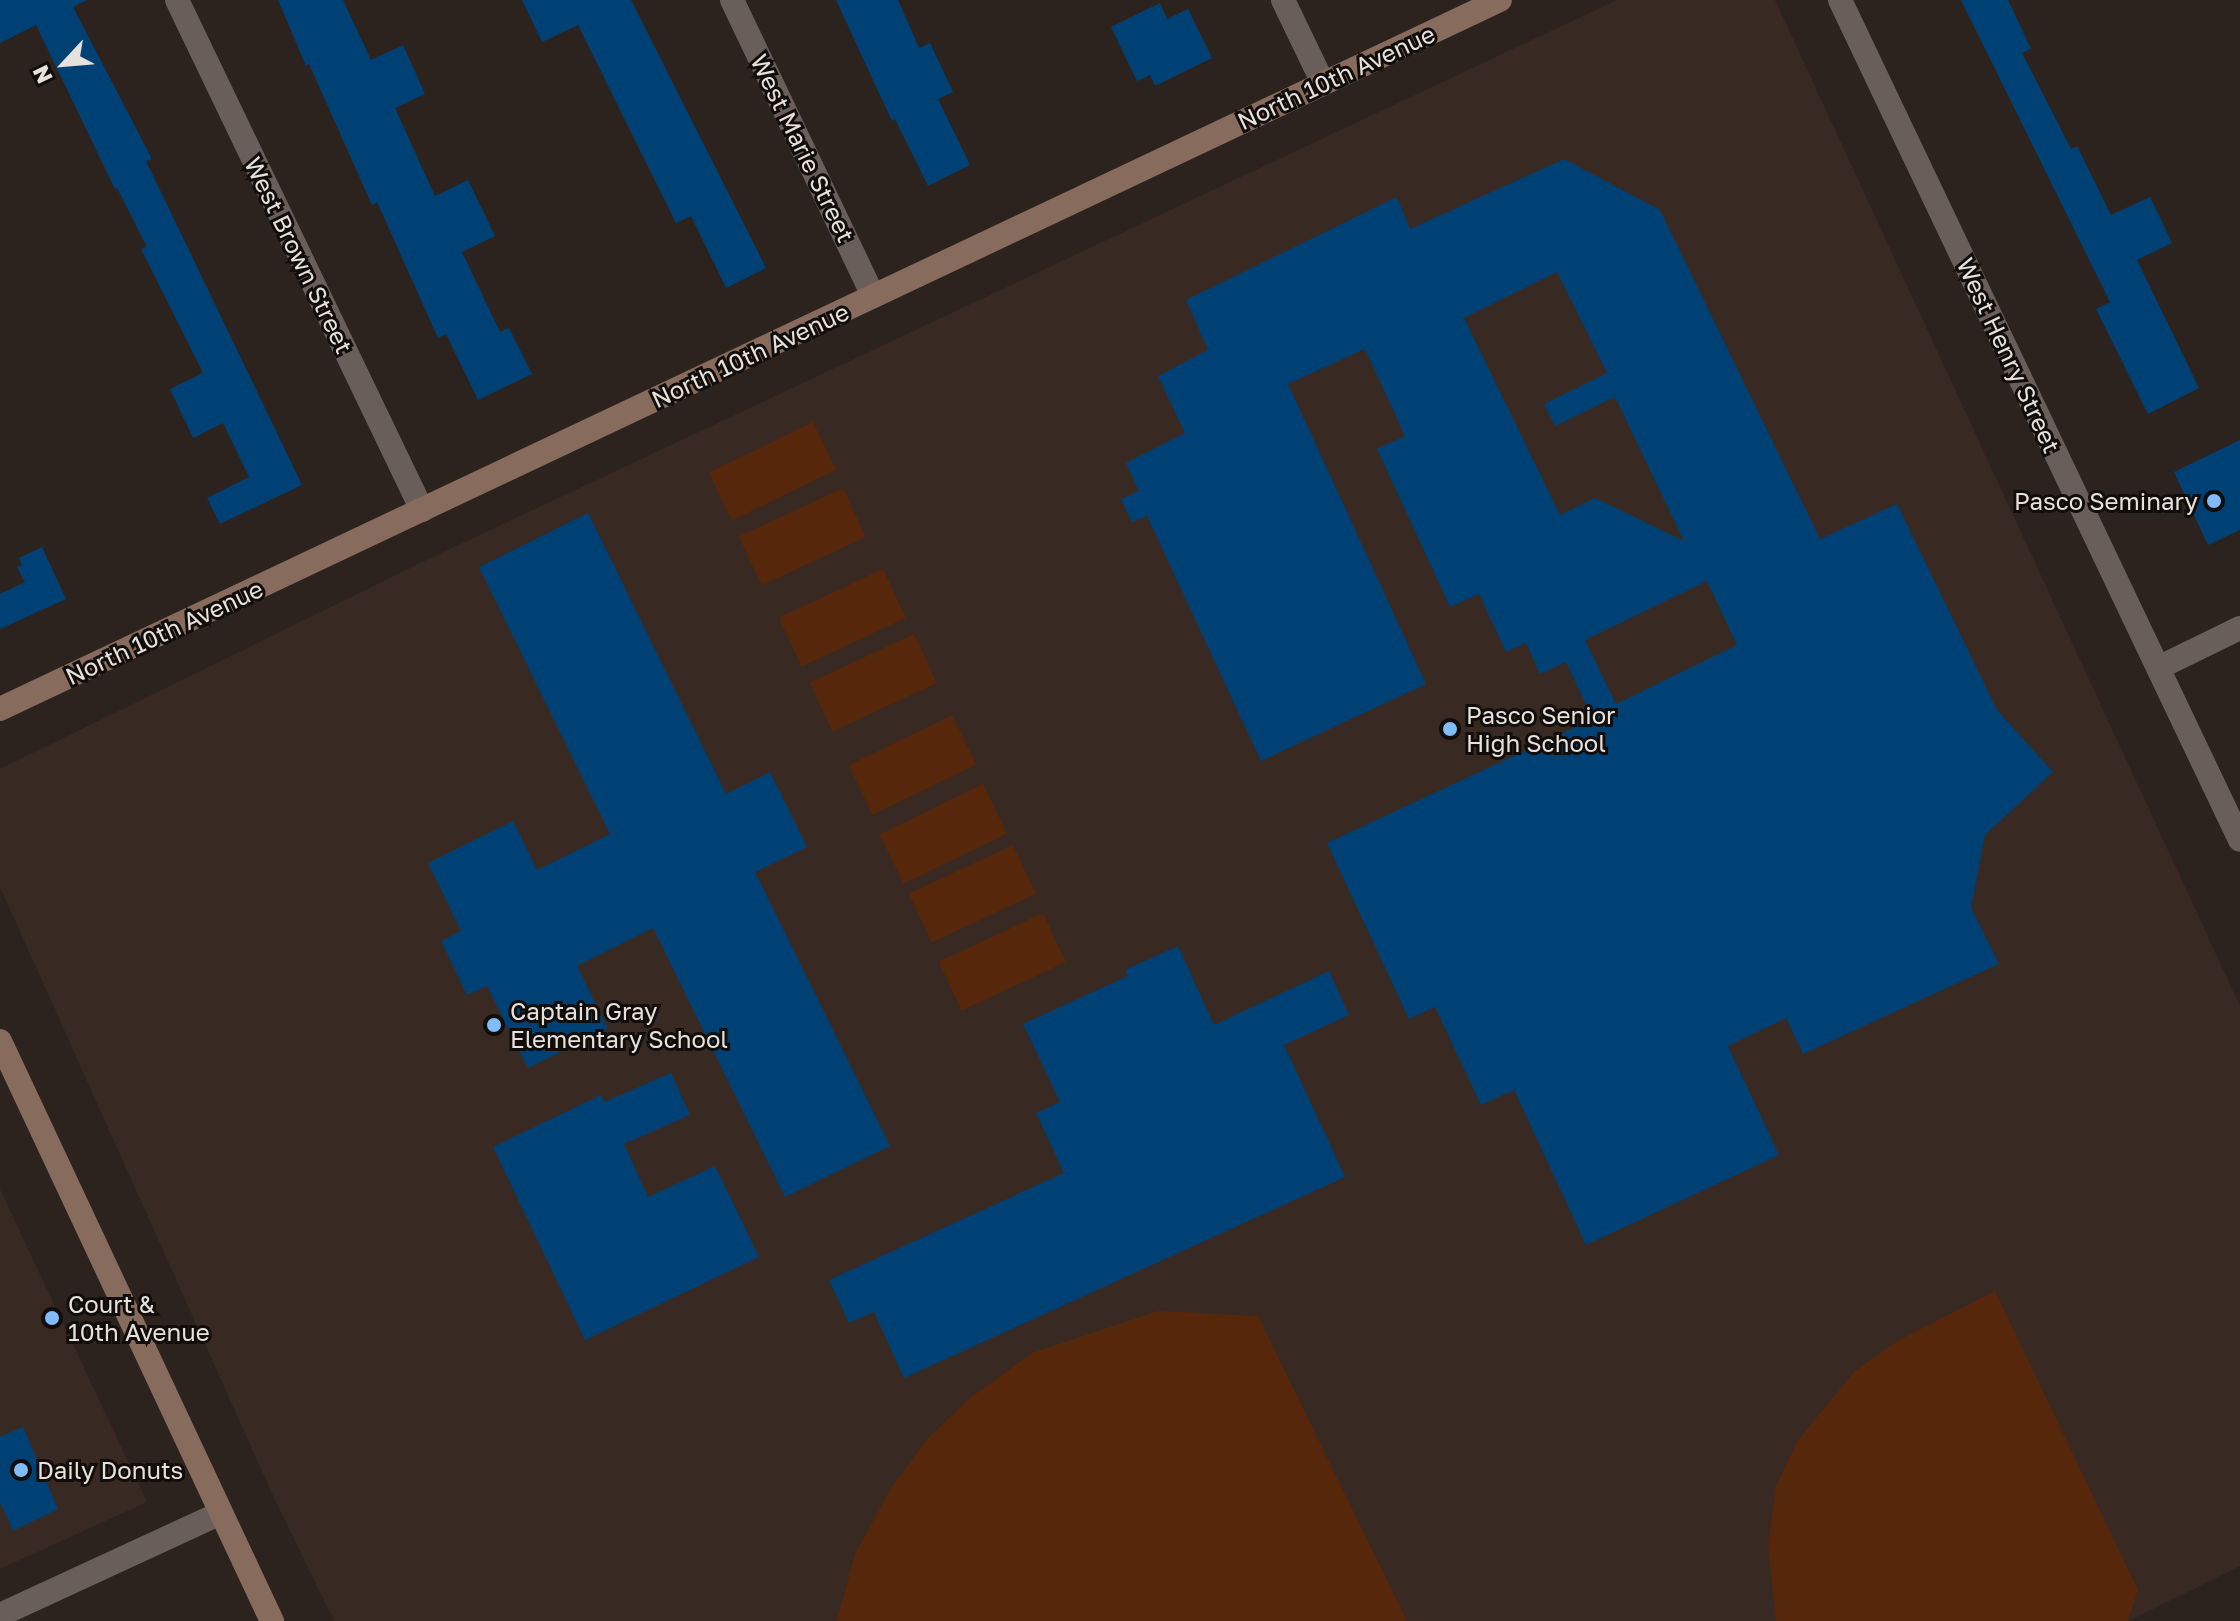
<!DOCTYPE html>
<html>
<head>
<meta charset="utf-8">
<style>
	body { margin:0 }
	#map { position:relative; width:2240px; height:1621px; overflow:hidden; background:#2c231f; font-family:"Golos Text",sans-serif }
	div>[style] { position:absolute }
	.built>* { inset:0; background:#382922 }
	.green>* { inset:0; background:#57270c; transform-origin:0 0 }
	.building>* { inset:0; background:#004175 }
	.street>* { height:24px; margin:-12px; padding:0 12px; transform-origin:12px; border-radius:12px; background:#695e59 }
	.secondary>* { height:24px; margin:-12px; padding:0 12px; transform-origin:12px; border-radius:12px; background:#876b5d }
	.dots>* { width:22px; height:22px; translate:-50% -50%; box-sizing:border-box; border:4px solid #110d0b; border-radius:50% }
	span { translate:-50% -50%; white-space:nowrap; text-align:center; line-height:1.15; -webkit-text-stroke:6px #110d0b; paint-order:stroke }
	.street-label { font-size:24px; color:#e7e1de }
	.poi-label { font-size:24px; color:#e7e1de }
	.right { translate:-100% -50%; text-align:right }
	.left { translate:0 -50%; text-align:left }
	.north { position:absolute; left:24px; top:24px; width:80px; height:80px; -webkit-text-stroke:6px #110d0b; paint-order:stroke; rotate:244deg; font-size:22px; font-weight:700; line-height:32px; text-align:center; color:#e7e1de }
	.north::after { content:''; display:block; margin:auto; width:28px; height:36px; background:#e7e1de; clip-path:polygon(50% 0,100% 100%,50% 72%,0 100%) }
</style>
</head>
<body>
<div id="map">
	<div class="built">
		<i style="clip-path:polygon(1617px 0,1775px 0,2240px 1006px,2240px 1566px,2129px 1621px,334px 1621px,275px 1500px,0 887px,0 769px,437px 555px)"></i>
		<i style="clip-path:polygon(0 1189px,147px 1502px,0 1569px)"></i>
	</div>
	<div class="green">
		<i style="left:813px;top:422px;width:53px;height:116px;rotate:64deg"></i>
		<i style="left:843px;top:488px;width:54px;height:115px;rotate:65deg"></i>
		<i style="left:883px;top:569px;width:54px;height:115px;rotate:65deg"></i>
		<i style="left:914px;top:634px;width:54px;height:115px;rotate:65deg"></i>
		<i style="left:952px;top:715px;width:55px;height:115px;rotate:64deg"></i>
		<i style="left:983px;top:784px;width:55px;height:115px;rotate:64deg"></i>
		<i style="left:1013px;top:845px;width:54px;height:115px;rotate:65deg"></i>
		<i style="left:1043px;top:913px;width:54px;height:115px;rotate:65deg"></i>
		<i style="clip-path:polygon(1995px 1291px,2138px 1590px,2128px 1621px,1776px 1621px,1768px 1545px,1776px 1486px,1798px 1440px,1854px 1372px,1897px 1341px)"></i>
		<i style="clip-path:polygon(1158px 1311px,1258px 1316px,1407px 1621px,837px 1621px,855px 1554px,890px 1490px,928px 1438px,970px 1398px,1032px 1353px)"></i>
	</div>
	<div class="building">
		<i style="clip-path:polygon(0 0,87px 0,73px 7px,152px 159px,146px 161px,302px 485px,220px 524px,207px 498px,249px 477px,223px 423px,193px 438px,170px 389px,203px 373px,141px 249px,147px 247px,117px 188px,115px 189px,36px 25px,0 43px)"></i>
		<i style="clip-path:polygon(278px 0,343px 0,371px 60px,403px 45px,425px 94px,395px 108px,435px 196px,468px 180px,495px 236px,462px 252px,500px 332px,509px 328px,532px 374px,478px 400px,446px 334px,438px 338px,377px 202px,372px 205px,309px 64px,306px 66px)"></i>
		<i style="clip-path:polygon(522px 0,631px 0,766px 268px,726px 288px,691px 216px,676px 223px,578px 25px,542px 42px)"></i>
		<i style="clip-path:polygon(836px 0,898px 0,919px 48px,930px 43px,953px 92px,938px 99px,970px 165px,928px 186px,895px 119px,892px 121px)"></i>
		<i style="clip-path:polygon(1961px 0,2008px 0,2031px 49px,2022px 53px,2071px 149px,2077px 146px,2111px 215px,2150px 197px,2172px 243px,2137px 260px,2199px 388px,2148px 414px,2096px 309px,2110px 302px)"></i>
		<i style="clip-path:polygon(1160px 3px,1167px 19px,1188px 9px,1212px 58px,1155px 86px,1150px 75px,1137px 81px,1111px 27px)"></i>
		<i style="clip-path:polygon(evenodd,1564px 159px,1660px 210px,1820px 539px,1897px 504px,1997px 710px,2053px 772px,1985px 835px,1971px 908px,1999px 964px,1803px 1054px,1786px 1018px,1728px 1046px,1779px 1155px,1586px 1245px,1514px 1090px,1481px 1105px,1435px 1007px,1409px 1019px,1327px 843px,1593px 719px,1566px 662px,1540px 674px,1526px 643px,1506px 652px,1479px 594px,1450px 607px,1377px 449px,1405px 436px,1365px 349px,1288px 384px,1426px 684px,1261px 761px,1147px 516px,1132px 522px,1121px 499px,1139px 491px,1126px 463px,1185px 433px,1158px 376px,1208px 350px,1186px 300px,1397px 197px,1410px 229px,1564px 159px,1557px 272px,1607px 373px,1544px 404px,1555px 426px,1615px 397px,1684px 541px,1595px 498px,1560px 515px,1464px 318px,1557px 272px,1564px 159px,1707px 581px,1737px 645px,1616px 704px,1585px 640px,1707px 581px)"></i>
		<i style="clip-path:polygon(2240px 440px,2240px 530px,2208px 545px,2174px 472px)"></i>
		<i style="clip-path:polygon(588px 513px,726px 794px,770px 772px,807px 847px,755px 872px,890px 1146px,785px 1197px,653px 928px,577px 966px,608px 1029px,528px 1068px,487px 986px,467px 995px,441px 941px,461px 931px,428px 863px,513px 821px,537px 870px,610px 834px,479px 567px)"></i>
		<i style="clip-path:polygon(42px 547px,66px 599px,0 629px,0 594px,25px 582px,17px 567px,22px 565px,19px 558px)"></i>
		<i style="clip-path:polygon(1178px 946px,1214px 1025px,1329px 971px,1349px 1015px,1284px 1045px,1345px 1177px,904px 1378px,874px 1312px,849px 1323px,829px 1280px,1064px 1173px,1036px 1113px,1060px 1102px,1023px 1024px,1128px 976px,1125px 970px)"></i>
		<i style="clip-path:polygon(671px 1073px,690px 1115px,624px 1144px,648px 1197px,715px 1166px,759px 1257px,585px 1340px,493px 1147px,601px 1095px,604px 1102px)"></i>
		<i style="clip-path:polygon(23px 1427px,58px 1509px,13px 1531px,0 1502px,0 1437px)"></i>
	</div>
	<div class="street">
		<i style="left:177px;top:0;width:566px;rotate:64.34deg"></i>
		<i style="left:732px;top:0;width:328px;rotate:64.5deg"></i>
		<i style="left:1283px;top:0;width:92px;rotate:64.3deg"></i>
		<i style="left:1840px;top:0;width:930px;rotate:64.54deg"></i>
		<i style="left:2158px;top:668px;width:91px;rotate:-26deg"></i>
		<i style="left:0;top:1615px;width:243px;rotate:-24.8deg"></i>
	</div>
	<div class="secondary">
		<i style="left:0;top:709px;width:1659px;rotate:-25.3deg"></i>
		<i style="left:0;top:1041px;width:641px;rotate:64.88deg"></i>
	</div>
	<div class="dots">
		<i style="left:2214px;top:501px;background:#81bcfa"></i>
		<i style="left:1450px;top:729px;background:#81bcfa"></i>
		<i style="left:494px;top:1025px;background:#81bcfa"></i>
		<i style="left:52px;top:1318px;background:#81bcfa"></i>
		<i style="left:21px;top:1470px;background:#81bcfa"></i>
	</div>
	<div class="street-label">
		<span style="left:1336px;top:77px;rotate:-25deg">North 10th Avenue</span>
		<span style="left:803px;top:148px;rotate:64deg">West Marie Street</span>
		<span style="left:299px;top:255px;rotate:64deg">West Brown Street</span>
		<span style="left:750px;top:355px;rotate:-25deg">North 10th Avenue</span>
		<span style="left:2009px;top:355px;rotate:65deg">West Henry Street</span>
		<span style="left:164px;top:632px;rotate:-25deg">North 10th Avenue</span>
	</div>
	<div class="poi-label">
		<span class="right" style="left:2198px;top:501px">Pasco Seminary</span>
		<span class="left" style="left:1466px;top:729px">Pasco Senior<br>High School</span>
		<span class="left" style="left:510px;top:1025px">Captain Gray<br>Elementary School</span>
		<span class="left" style="left:68px;top:1318px">Court &amp;<br>10th Avenue</span>
		<span class="left" style="left:37px;top:1470px">Daily Donuts</span>
	</div>
	<div class="north">N</div>
</div>
</body>
</html>
